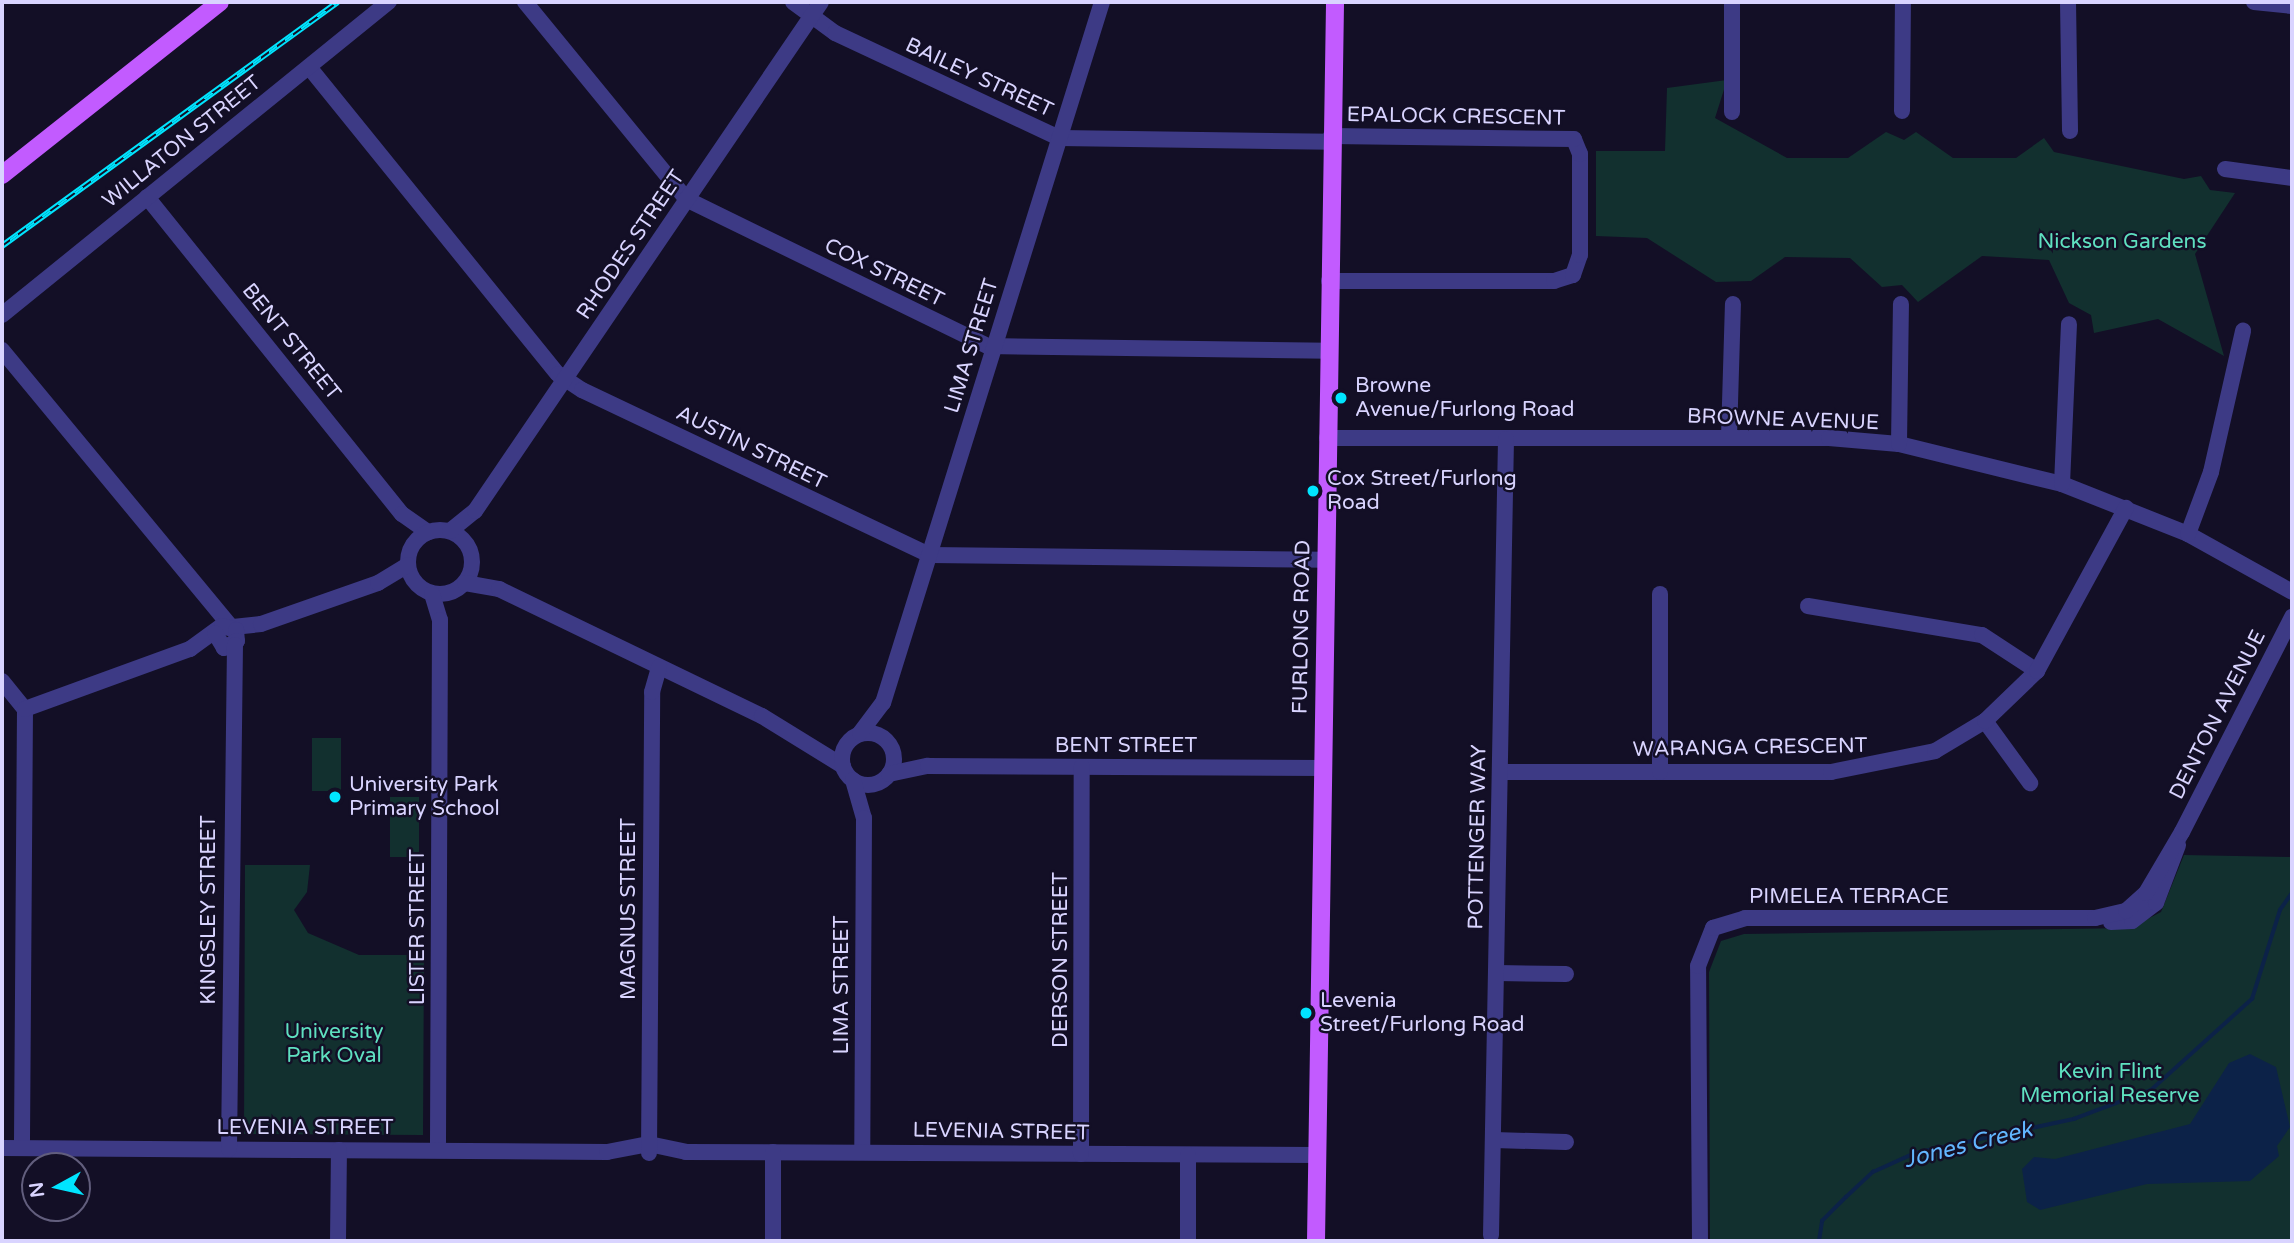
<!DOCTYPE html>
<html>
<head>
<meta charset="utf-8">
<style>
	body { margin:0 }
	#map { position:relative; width:2294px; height:1243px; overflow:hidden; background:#130f26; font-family:"Varela Round",sans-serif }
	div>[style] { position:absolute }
	.green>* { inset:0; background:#12302f; transform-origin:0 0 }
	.water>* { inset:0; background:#0c2248 }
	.stream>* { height:3.5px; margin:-1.75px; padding:0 1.75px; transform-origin:1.75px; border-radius:1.75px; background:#0c2248 }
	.minor>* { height:16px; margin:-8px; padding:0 8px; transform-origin:8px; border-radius:8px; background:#3d3a85 }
	.minor>.ring { margin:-8px; padding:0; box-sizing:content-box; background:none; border:16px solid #3d3a85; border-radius:50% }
	.major>* { height:18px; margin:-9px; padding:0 9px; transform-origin:9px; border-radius:9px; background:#c25bff }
	.rail>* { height:6px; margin-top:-3px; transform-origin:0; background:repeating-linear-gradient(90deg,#130f26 0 10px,#00e5ff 0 20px); box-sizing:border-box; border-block:2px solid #00e5ff }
	.dots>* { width:19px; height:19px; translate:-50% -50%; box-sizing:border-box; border:4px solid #130f26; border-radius:50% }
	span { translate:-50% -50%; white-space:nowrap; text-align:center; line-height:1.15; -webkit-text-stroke:5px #130f26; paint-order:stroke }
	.street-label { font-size:21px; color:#d9d4ff }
	.park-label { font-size:21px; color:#5fe0c0 }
	.poi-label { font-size:21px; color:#d9d4ff }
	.left { translate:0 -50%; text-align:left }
	.water-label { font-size:23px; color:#62b6ff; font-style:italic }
	.frame { position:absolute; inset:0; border:4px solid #d9d4ff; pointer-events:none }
	.north { position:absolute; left:21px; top:1152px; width:70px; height:70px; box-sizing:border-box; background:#130f26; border:2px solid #625e7d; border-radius:50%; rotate:262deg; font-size:19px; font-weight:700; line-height:28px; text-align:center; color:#d9d4ff }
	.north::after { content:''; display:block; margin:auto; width:24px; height:32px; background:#00e5ff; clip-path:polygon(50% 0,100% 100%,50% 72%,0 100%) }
</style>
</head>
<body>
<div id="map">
	<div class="green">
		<i style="clip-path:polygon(1727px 80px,1715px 118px,1787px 158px,1848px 158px,1886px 132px,1904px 140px,1916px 132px,1953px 158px,2016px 158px,2044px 138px,2054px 152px,2184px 179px,2201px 176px,2210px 190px,2235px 193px,2195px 254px,2224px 356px,2158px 319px,2094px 333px,2091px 315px,2069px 303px,2049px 260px,1982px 256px,1918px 302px,1902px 285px,1882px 287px,1850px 258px,1785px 257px,1751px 281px,1716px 282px,1647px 238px,1596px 236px,1596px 151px,1665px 151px,1667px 88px)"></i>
		<i style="left:312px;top:738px;width:29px;height:53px"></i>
		<i style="left:390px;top:797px;width:29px;height:60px"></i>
		<i style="clip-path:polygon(2184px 855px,2292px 857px,2292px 1241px,1710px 1241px,1709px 972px,1721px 941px,1744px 934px,2130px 928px,2161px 912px)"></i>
		<i style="clip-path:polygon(245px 865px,310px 865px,307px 892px,294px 910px,308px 933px,359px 955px,424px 955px,423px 1135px,244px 1134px)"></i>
	</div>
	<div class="water">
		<i style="clip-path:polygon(2250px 1054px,2276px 1067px,2290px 1127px,2277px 1146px,2279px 1156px,2250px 1181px,2147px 1184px,2040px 1210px,2027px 1202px,2022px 1169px,2034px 1157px,2055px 1159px,2190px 1124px,2229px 1063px)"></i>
	</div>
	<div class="stream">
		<i style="left:1819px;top:1241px;width:20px;rotate:-81deg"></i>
		<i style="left:1822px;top:1221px;width:34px;rotate:-45deg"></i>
		<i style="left:1846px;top:1197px;width:37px;rotate:-43deg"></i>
		<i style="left:1873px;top:1172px;width:46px;rotate:-24.3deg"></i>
		<i style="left:1915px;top:1153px;width:163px;rotate:-12.1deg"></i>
		<i style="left:2074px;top:1119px;width:82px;rotate:-20.6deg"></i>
		<i style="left:2151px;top:1090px;width:136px;rotate:-42deg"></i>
		<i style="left:2252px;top:999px;width:93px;rotate:-72.5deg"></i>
		<i style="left:2280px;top:910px;width:21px;rotate:-55deg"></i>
	</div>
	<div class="minor">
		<i style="left:525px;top:2px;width:254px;rotate:50.7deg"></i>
		<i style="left:686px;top:199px;width:336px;rotate:26deg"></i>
		<i style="left:988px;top:346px;width:340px;rotate:0.8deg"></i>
		<i style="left:793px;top:2px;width:52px;rotate:36.4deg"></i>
		<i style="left:835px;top:33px;width:247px;rotate:25.1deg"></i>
		<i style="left:1059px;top:138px;width:272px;rotate:0.8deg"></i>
		<i style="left:2068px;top:2px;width:129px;rotate:89.1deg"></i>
		<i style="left:2254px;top:2px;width:38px;rotate:6deg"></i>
		<i style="left:309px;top:67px;width:395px;rotate:51deg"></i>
		<i style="left:558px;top:374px;width:29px;rotate:34deg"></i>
		<i style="left:582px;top:390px;width:385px;rotate:25.4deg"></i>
		<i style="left:930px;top:555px;width:395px;rotate:0.7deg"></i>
		<i style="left:1902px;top:111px;width:109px;rotate:-89.5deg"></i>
		<i style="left:1732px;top:112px;width:110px;rotate:-90deg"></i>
		<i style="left:2225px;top:169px;width:68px;rotate:7.7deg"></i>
		<i style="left:147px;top:197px;width:407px;rotate:51.2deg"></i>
		<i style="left:402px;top:514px;width:32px;rotate:35deg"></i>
		<i style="left:1329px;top:281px;width:225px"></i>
		<i style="left:1554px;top:281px;width:20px;rotate:-18deg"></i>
		<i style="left:1573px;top:275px;width:21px;rotate:-71deg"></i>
		<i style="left:1580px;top:255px;width:101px;rotate:-90deg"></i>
		<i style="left:1580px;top:154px;width:16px;rotate:-112deg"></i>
		<i style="left:1574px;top:139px;width:243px;rotate:-179.3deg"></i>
		<i style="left:2px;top:315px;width:498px;rotate:-39deg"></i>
		<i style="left:2px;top:350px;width:358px;rotate:50.4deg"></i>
		<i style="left:1729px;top:437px;width:133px;rotate:-88.3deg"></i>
		<i style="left:1327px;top:438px;width:502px"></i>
		<i style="left:1829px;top:438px;width:70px;rotate:4.9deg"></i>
		<i style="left:1899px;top:444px;width:168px;rotate:13.8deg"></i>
		<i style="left:2062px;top:484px;width:136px;rotate:21.6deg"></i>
		<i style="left:2188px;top:534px;width:119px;rotate:29.1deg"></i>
		<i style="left:1899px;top:444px;width:140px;rotate:-89.2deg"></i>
		<i style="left:2062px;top:484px;width:160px;rotate:-87.5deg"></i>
		<i class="ring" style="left:408px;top:530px;width:48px;height:48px"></i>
		<i style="left:450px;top:531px;width:32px;rotate:-39deg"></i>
		<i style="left:475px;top:511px;width:615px;rotate:-55.79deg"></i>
		<i style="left:2188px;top:534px;width:66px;rotate:-69.6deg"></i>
		<i style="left:2211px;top:472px;width:145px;rotate:-77.2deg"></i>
		<i style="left:465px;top:583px;width:35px;rotate:10deg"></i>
		<i style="left:499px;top:589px;width:292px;rotate:25.8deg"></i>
		<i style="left:762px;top:716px;width:95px;rotate:31.7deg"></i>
		<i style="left:432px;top:594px;width:27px;rotate:73deg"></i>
		<i style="left:440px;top:620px;width:530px;rotate:90.22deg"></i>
		<i style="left:1808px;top:606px;width:176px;rotate:9.5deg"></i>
		<i style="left:1982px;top:635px;width:66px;rotate:33.2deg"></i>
		<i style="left:233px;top:627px;width:28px;rotate:-6deg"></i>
		<i style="left:261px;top:624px;width:124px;rotate:-19.3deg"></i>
		<i style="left:378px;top:583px;width:35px;rotate:-31deg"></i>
		<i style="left:2px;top:681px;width:36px;rotate:51deg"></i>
		<i style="left:25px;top:709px;width:439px;rotate:90.4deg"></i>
		<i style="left:25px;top:709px;width:176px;rotate:-20deg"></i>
		<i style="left:190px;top:649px;width:39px;rotate:-36deg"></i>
		<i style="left:222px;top:626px;width:15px;rotate:16deg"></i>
		<i style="left:236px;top:630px;width:11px;rotate:85deg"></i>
		<i style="left:237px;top:641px;width:15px;rotate:152deg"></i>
		<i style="left:224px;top:648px;width:17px;rotate:-121deg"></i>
		<i style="left:1985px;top:721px;width:77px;rotate:54deg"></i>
		<i class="ring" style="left:842px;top:733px;width:36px;height:36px"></i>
		<i style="left:860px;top:733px;width:38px;rotate:-53deg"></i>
		<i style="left:883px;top:703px;width:734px;rotate:-72.65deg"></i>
		<i style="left:1500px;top:772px;width:331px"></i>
		<i style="left:1831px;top:772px;width:106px;rotate:-11.4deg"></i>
		<i style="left:1935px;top:751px;width:58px;rotate:-31deg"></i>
		<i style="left:1985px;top:721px;width:72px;rotate:-43.9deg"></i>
		<i style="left:2037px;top:671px;width:186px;rotate:-61.4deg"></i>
		<i style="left:1660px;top:772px;width:178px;rotate:-90deg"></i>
		<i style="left:889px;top:774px;width:40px;rotate:-12deg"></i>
		<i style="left:928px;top:766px;width:395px;rotate:0.3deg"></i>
		<i style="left:853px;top:780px;width:40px;rotate:74deg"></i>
		<i style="left:864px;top:818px;width:334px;rotate:90.3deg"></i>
		<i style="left:2111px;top:922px;width:21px;rotate:-3deg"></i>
		<i style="left:2132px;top:921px;width:30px;rotate:-37deg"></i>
		<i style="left:2156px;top:903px;width:62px;rotate:-69.2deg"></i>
		<i style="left:1497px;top:973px;width:69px;rotate:0.8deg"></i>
		<i style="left:1494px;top:1140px;width:72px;rotate:1.6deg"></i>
		<i style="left:2px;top:1148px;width:605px;rotate:0.38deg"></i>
		<i style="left:607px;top:1152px;width:43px;rotate:-10.8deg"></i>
		<i style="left:649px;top:1144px;width:38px;rotate:12deg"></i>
		<i style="left:686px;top:1152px;width:630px;rotate:0.27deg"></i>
		<i style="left:229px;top:1149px;width:504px;rotate:-89.32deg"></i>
		<i style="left:649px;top:1153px;width:461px;rotate:-89.6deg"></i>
		<i style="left:652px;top:692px;width:26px;rotate:-74deg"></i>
		<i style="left:1081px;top:1154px;width:387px;rotate:-89.9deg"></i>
		<i style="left:1188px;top:1155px;width:86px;rotate:90deg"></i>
		<i style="left:1491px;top:1235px;width:796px;rotate:-88.92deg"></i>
		<i style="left:338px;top:1241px;width:91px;rotate:-89.4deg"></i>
		<i style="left:773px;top:1241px;width:89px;rotate:-90deg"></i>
		<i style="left:1700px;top:1241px;width:275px;rotate:-90.4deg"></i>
		<i style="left:1698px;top:966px;width:41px;rotate:-68.5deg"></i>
		<i style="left:1713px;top:928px;width:34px;rotate:-17deg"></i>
		<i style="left:1745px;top:918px;width:350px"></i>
		<i style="left:2095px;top:918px;width:32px;rotate:-13deg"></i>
		<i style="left:2126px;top:911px;width:27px;rotate:-42deg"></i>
		<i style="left:2146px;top:893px;width:71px;rotate:-59.5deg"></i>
		<i style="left:2182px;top:832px;width:242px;rotate:-62.9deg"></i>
	</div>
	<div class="major">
		<i style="left:2px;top:175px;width:278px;rotate:-38.4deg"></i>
		<i style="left:1316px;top:1241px;width:1239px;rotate:-89.12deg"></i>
	</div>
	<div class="rail">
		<i style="left:2px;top:246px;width:415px;rotate:-36deg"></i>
	</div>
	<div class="dots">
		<i style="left:1341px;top:398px;background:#00e5ff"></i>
		<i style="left:1313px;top:491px;background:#00e5ff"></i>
		<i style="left:335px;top:797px;background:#00e5ff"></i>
		<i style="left:1306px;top:1013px;background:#00e5ff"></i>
	</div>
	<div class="street-label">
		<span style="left:979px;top:78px;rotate:25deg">BAILEY STREET</span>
		<span style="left:1456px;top:117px;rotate:1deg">EPALOCK CRESCENT</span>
		<span style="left:182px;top:142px;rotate:-39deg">WILLATON STREET</span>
		<span style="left:631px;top:245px;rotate:-56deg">RHODES STREET</span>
		<span style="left:884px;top:273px;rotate:26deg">COX STREET</span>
		<span style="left:291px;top:342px;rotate:51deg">BENT STREET</span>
		<span style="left:972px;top:346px;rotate:-73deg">LIMA STREET</span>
		<span style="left:1783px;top:420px;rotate:2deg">BROWNE AVENUE</span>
		<span style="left:751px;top:448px;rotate:26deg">AUSTIN STREET</span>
		<span style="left:1302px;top:627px;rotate:-89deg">FURLONG ROAD</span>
		<span style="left:2218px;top:715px;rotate:-63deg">DENTON AVENUE</span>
		<span style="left:1126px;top:746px">BENT STREET</span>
		<span style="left:1750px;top:748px;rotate:-1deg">WARANGA CRESCENT</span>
		<span style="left:1478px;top:837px;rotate:-89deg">POTTENGER WAY</span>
		<span style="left:1849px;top:897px">PIMELEA TERRACE</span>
		<span style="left:629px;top:909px;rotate:-90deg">MAGNUS STREET</span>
		<span style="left:209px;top:910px;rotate:-90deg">KINGSLEY STREET</span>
		<span style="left:418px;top:927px;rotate:-90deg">LISTER STREET</span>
		<span style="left:1061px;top:960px;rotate:-90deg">DERSON STREET</span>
		<span style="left:842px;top:985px;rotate:-90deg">LIMA STREET</span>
		<span style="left:305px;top:1128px">LEVENIA STREET</span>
		<span style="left:1001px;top:1132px;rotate:1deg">LEVENIA STREET</span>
	</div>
	<div class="park-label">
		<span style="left:2122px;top:242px">Nickson Gardens</span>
		<span style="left:334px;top:1044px">University<br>Park Oval</span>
		<span style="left:2110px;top:1084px">Kevin Flint<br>Memorial Reserve</span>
	</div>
	<div class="poi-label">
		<span class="left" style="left:1355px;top:398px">Browne<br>Avenue/Furlong Road</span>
		<span class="left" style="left:1327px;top:491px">Cox Street/Furlong<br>Road</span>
		<span class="left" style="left:349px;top:797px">University Park<br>Primary School</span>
		<span class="left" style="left:1320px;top:1013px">Levenia<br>Street/Furlong Road</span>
	</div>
	<div class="water-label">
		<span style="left:1968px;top:1145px;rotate:-14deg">Jones Creek</span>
	</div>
	<div class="frame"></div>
	<div class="north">N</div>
</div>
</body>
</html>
